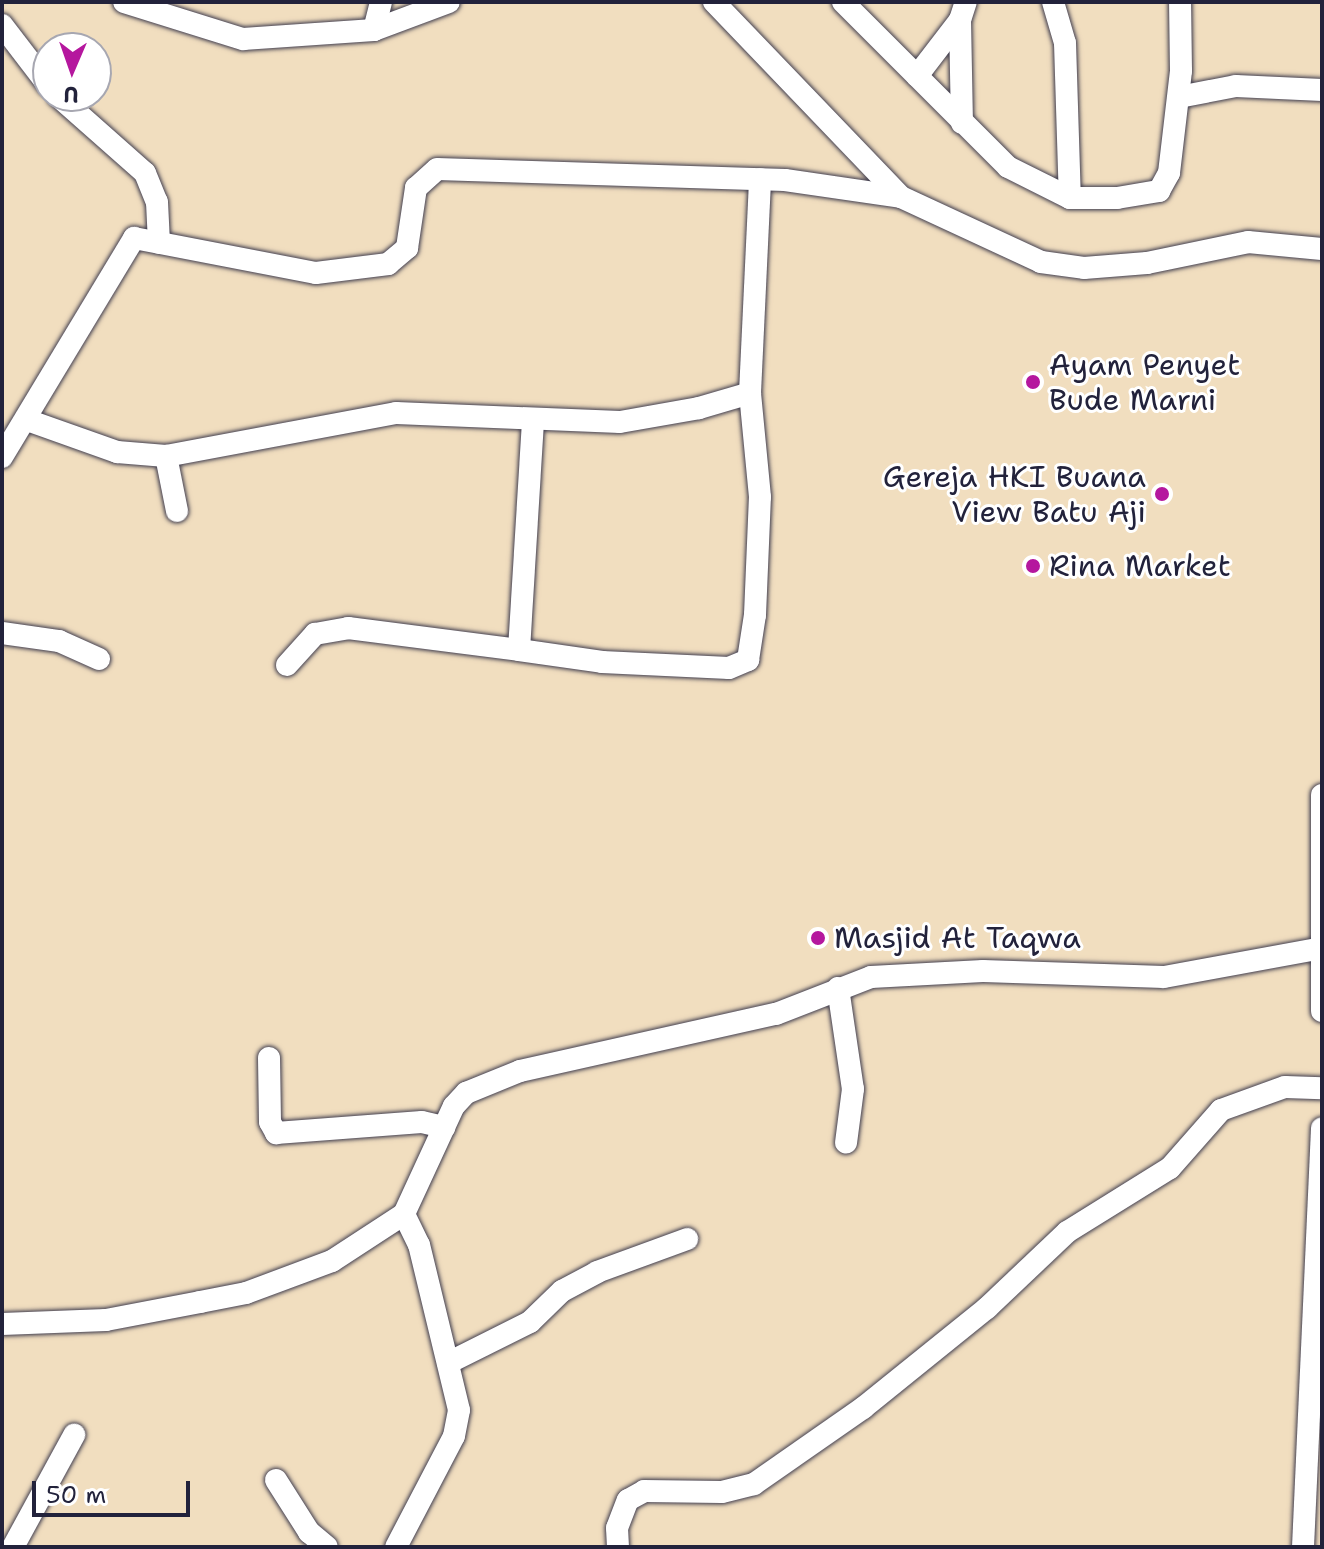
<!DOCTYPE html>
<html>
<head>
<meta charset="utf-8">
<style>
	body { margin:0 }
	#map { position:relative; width:1324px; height:1549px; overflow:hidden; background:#f1debf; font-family:"Shantell Sans",sans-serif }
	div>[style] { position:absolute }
	.roads { filter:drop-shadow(0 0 2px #413e4f) drop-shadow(0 0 2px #413e4f) }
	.minor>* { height:22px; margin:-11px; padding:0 11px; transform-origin:11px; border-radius:11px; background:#fff }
	.dots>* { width:22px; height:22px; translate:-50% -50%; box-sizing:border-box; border:4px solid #fff; border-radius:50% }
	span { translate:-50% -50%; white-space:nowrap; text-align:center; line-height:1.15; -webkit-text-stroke:6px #fff; paint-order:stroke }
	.poi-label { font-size:30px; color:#22223b }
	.left { translate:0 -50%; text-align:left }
	.right { translate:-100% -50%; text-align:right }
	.frame { position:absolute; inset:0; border:4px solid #22223b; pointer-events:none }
	.north { position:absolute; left:32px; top:32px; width:80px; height:80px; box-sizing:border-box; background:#fff; border:2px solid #a7a7b1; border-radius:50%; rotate:182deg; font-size:22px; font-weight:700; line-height:32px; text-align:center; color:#22223b }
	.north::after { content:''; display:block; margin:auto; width:28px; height:36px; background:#b5179e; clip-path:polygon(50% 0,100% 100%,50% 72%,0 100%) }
	.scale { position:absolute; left:32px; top:1481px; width:158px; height:36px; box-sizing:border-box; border:4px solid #22223b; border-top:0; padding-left:10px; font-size:24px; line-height:28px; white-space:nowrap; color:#22223b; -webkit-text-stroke:6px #fff; paint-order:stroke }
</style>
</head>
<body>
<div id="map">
	<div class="roads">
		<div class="minor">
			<i style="left:124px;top:2px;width:125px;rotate:17.3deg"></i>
			<i style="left:243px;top:39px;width:131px;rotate:-3.9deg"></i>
			<i style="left:374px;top:30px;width:80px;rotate:-20.5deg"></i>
			<i style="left:714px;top:2px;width:270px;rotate:46.2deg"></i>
			<i style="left:843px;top:2px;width:233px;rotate:45deg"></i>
			<i style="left:1008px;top:167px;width:69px;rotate:26.6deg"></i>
			<i style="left:1070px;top:198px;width:47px"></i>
			<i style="left:1117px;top:198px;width:43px;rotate:-9.5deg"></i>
			<i style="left:1159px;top:191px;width:21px;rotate:-61deg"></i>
			<i style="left:1169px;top:173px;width:103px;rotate:-83.3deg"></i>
			<i style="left:1181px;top:71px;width:69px;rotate:-90.8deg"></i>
			<i style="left:1053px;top:2px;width:43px;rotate:73.7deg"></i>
			<i style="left:1065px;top:43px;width:155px;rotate:88.2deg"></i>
			<i style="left:960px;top:20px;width:103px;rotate:88.9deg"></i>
			<i style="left:2px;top:25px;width:76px;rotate:52.5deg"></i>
			<i style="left:374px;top:30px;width:29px;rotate:-76deg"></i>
			<i style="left:917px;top:76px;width:71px;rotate:-52.5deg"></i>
			<i style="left:960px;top:20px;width:19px;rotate:-72deg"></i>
			<i style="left:58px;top:96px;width:116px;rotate:41.5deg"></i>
			<i style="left:145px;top:173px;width:31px;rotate:68deg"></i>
			<i style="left:157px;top:202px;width:41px;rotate:87.2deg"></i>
			<i style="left:1179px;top:97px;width:58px;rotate:-10.9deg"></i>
			<i style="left:1236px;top:86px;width:86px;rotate:2.7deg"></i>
			<i style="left:27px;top:420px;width:96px;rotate:19.6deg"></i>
			<i style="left:117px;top:452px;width:49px;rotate:4.7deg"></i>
			<i style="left:166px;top:456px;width:234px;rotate:-10.6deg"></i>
			<i style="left:396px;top:413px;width:224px;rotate:2.3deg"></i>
			<i style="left:620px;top:422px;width:80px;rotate:-10deg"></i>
			<i style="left:699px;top:408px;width:53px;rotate:-16.4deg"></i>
			<i style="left:750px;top:393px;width:214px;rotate:-87.3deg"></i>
			<i style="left:533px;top:421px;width:229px;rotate:93.5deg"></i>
			<i style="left:519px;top:650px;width:84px;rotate:8.2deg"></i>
			<i style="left:602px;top:662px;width:127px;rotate:2.7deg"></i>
			<i style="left:729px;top:668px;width:21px;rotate:-23deg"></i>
			<i style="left:748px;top:660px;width:46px;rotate:-81.2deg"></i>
			<i style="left:755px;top:615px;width:118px;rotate:-87.6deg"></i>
			<i style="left:760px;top:497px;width:104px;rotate:-95.5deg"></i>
			<i style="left:166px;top:456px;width:56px;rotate:78.7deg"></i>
			<i style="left:2px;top:457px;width:256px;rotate:-58.9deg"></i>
			<i style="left:134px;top:238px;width:185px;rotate:10.9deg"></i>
			<i style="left:316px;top:273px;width:73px;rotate:-7.1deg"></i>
			<i style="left:388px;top:264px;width:25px;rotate:-40deg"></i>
			<i style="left:407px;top:248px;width:61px;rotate:-81.5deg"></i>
			<i style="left:416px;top:188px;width:28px;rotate:-42deg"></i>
			<i style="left:437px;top:169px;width:348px;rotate:1.8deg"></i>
			<i style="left:785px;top:180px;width:117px;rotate:8.3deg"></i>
			<i style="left:901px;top:197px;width:154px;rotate:24.9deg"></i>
			<i style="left:1041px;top:262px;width:43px;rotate:7.9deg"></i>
			<i style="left:1084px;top:268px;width:63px;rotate:-4.5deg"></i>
			<i style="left:1147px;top:263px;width:103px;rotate:-11.7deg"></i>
			<i style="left:1248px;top:242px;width:74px;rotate:5.4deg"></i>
			<i style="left:2px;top:633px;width:58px;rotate:8deg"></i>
			<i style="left:59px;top:641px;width:44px;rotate:24.2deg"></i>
			<i style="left:287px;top:665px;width:42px;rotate:-47.9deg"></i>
			<i style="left:315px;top:634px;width:34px;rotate:-10deg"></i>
			<i style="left:348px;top:628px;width:172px;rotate:7.3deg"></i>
			<i style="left:1322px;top:795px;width:216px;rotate:90deg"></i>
			<i style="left:838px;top:988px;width:102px;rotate:81.6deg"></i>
			<i style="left:853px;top:1089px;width:54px;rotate:97.4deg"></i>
			<i style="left:269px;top:1058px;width:64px;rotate:89.1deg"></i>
			<i style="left:270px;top:1122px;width:13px;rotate:61deg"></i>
			<i style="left:276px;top:1133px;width:146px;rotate:-4.3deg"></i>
			<i style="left:422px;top:1122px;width:23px;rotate:13deg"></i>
			<i style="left:2px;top:1324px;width:104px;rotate:-2.2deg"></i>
			<i style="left:106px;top:1320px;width:96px;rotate:-10.8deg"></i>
			<i style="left:200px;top:1302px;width:47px;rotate:-11.1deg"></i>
			<i style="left:246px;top:1293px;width:92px;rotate:-20.4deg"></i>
			<i style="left:332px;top:1261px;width:86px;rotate:-33.1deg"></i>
			<i style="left:404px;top:1214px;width:119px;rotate:-65.2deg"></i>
			<i style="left:454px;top:1106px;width:18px;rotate:-47deg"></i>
			<i style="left:466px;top:1093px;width:58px;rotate:-22.2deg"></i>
			<i style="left:520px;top:1071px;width:262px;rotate:-12.6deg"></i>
			<i style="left:776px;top:1014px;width:102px;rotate:-21.3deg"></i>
			<i style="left:871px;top:977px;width:112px;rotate:-3.1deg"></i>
			<i style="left:983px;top:971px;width:181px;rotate:1.9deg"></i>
			<i style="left:1164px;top:977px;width:161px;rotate:-10.4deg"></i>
			<i style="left:448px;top:1363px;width:92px;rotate:-26.6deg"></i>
			<i style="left:530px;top:1322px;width:45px;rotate:-44.1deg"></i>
			<i style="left:562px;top:1291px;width:40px;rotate:-28deg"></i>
			<i style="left:597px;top:1272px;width:96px;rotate:-20.1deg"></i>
			<i style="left:276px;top:1480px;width:62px;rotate:57.6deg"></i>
			<i style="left:309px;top:1532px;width:23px;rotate:40deg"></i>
			<i style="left:13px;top:1547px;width:128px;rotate:-61.4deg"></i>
			<i style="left:396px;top:1547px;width:125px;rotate:-62.4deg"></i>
			<i style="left:454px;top:1436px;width:26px;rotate:-79deg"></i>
			<i style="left:459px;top:1410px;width:170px;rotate:-103.6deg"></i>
			<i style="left:419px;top:1245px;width:34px;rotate:-116deg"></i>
			<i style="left:618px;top:1547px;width:19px;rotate:-93deg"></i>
			<i style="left:617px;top:1528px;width:30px;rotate:-69deg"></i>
			<i style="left:628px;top:1500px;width:18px;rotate:-29deg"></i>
			<i style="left:644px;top:1491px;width:78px;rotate:0.7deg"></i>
			<i style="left:722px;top:1492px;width:33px;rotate:-14deg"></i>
			<i style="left:754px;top:1484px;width:133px;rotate:-34.9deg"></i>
			<i style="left:863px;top:1408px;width:159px;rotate:-38.9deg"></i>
			<i style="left:987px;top:1308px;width:110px;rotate:-43.5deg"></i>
			<i style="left:1067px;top:1232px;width:121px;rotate:-31.9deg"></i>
			<i style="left:1170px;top:1168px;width:77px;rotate:-48.7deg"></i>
			<i style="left:1221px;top:1110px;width:68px;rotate:-19.8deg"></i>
			<i style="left:1285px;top:1087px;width:37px;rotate:2deg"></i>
			<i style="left:1303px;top:1547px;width:419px;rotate:-87.4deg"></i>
		</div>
	</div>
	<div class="dots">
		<i style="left:1033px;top:382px;background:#b5179e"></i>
		<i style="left:1162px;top:494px;background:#b5179e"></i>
		<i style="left:1033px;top:566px;background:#b5179e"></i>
		<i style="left:818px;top:938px;background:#b5179e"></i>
	</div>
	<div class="poi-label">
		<span class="left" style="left:1049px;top:382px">Ayam Penyet<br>Bude Marni</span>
		<span class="right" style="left:1146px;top:494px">Gereja HKI Buana<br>View Batu Aji</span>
		<span class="left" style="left:1049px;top:566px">Rina Market</span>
		<span class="left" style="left:834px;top:938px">Masjid At Taqwa</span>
	</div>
	<div class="frame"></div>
	<div class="north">U</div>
	<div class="scale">50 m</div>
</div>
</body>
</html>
